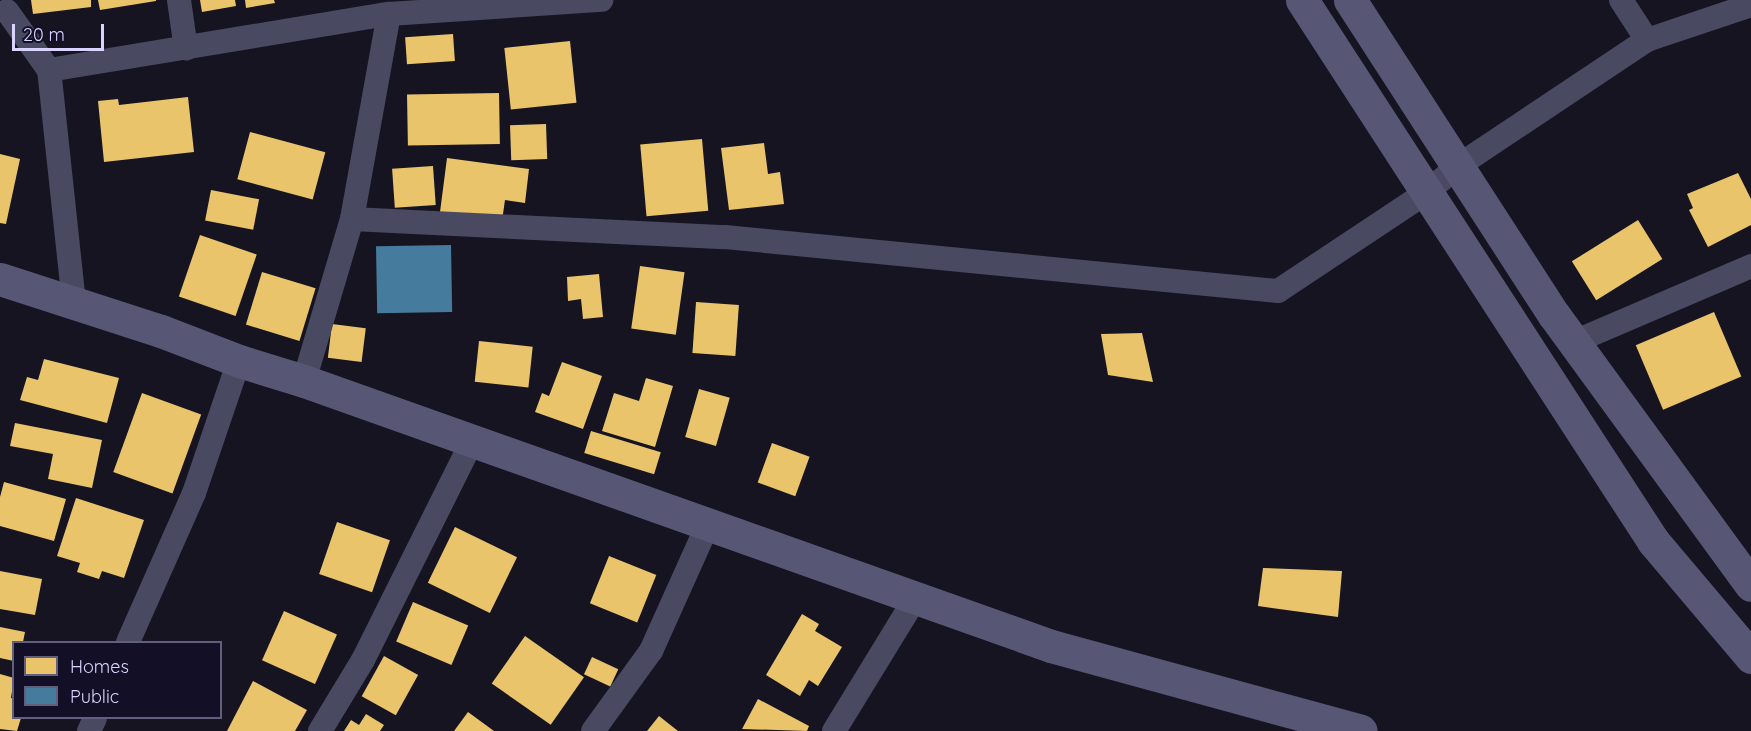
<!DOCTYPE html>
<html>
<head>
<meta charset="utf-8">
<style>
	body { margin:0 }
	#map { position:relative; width:1751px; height:731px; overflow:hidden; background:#161421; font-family:Quicksand,sans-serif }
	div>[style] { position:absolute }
	.homes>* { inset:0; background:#e9c46a; transform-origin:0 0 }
	.public>* { inset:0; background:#457b9d; transform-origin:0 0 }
	.street>* { height:24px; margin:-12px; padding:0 12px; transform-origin:12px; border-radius:12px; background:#4a4962 }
	.secondary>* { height:33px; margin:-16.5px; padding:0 16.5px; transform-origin:16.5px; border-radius:16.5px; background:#575674 }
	span { translate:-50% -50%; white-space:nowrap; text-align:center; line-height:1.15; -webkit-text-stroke:6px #130f26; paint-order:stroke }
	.legend { position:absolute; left:12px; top:641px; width:210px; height:78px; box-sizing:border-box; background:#130f26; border:2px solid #625e7d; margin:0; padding:8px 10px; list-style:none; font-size:18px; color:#d9d4ff }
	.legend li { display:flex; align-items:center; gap:12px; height:30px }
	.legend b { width:30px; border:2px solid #625e7d }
	.scale { position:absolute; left:12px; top:24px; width:92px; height:27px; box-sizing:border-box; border:3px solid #d9d4ff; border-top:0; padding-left:8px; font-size:18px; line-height:21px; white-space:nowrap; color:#d9d4ff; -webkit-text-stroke:4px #130f26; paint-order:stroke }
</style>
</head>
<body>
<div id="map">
	<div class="homes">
		<i style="clip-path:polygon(31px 0,91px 0,91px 7px,33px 14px)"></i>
		<i style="clip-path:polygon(98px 0,156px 0,156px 1px,100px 10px)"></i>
		<i style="clip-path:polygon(200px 0,235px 0,236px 6px,202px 12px)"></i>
		<i style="clip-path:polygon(245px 0,274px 0,275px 3px,246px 8px)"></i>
		<i style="left:453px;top:34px;width:27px;height:48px;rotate:86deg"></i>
		<i style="left:570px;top:41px;width:62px;height:66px;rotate:84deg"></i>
		<i style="left:499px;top:93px;width:51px;height:92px;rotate:89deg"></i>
		<i style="clip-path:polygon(188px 97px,194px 152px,104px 162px,98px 101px,118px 99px,119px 105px)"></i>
		<i style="left:546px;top:124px;width:35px;height:36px;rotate:88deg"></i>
		<i style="left:250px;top:132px;width:78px;height:49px;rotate:15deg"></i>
		<i style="left:702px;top:139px;width:72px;height:62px;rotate:85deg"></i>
		<i style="clip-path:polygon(764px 143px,768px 174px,780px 172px,784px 204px,729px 210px,721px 148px)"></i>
		<i style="clip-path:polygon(0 154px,20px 159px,6px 224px,0 223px)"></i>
		<i style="clip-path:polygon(447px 158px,529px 169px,525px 203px,505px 200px,502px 221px,440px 212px)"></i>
		<i style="left:433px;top:166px;width:39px;height:41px;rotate:86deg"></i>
		<i style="clip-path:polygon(1738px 173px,1751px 199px,1751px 225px,1708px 247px,1689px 210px,1693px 208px,1687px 194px)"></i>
		<i style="left:211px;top:190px;width:49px;height:31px;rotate:11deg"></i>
		<i style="left:1638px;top:220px;width:46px;height:78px;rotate:58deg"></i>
		<i style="left:200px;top:235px;width:60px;height:65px;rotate:19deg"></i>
		<i style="left:640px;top:266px;width:45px;height:63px;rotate:8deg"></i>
		<i style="left:262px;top:272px;width:56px;height:55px;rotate:17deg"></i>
		<i style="clip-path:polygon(599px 274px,603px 317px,583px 319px,581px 299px,568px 301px,567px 277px)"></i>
		<i style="left:696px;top:302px;width:43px;height:51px;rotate:4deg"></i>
		<i style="left:1714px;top:312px;width:70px;height:85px;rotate:67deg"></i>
		<i style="left:332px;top:324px;width:34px;height:34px;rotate:7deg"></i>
		<i style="clip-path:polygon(1142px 333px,1153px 382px,1108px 375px,1101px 334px)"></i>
		<i style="left:479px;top:341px;width:54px;height:41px;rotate:6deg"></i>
		<i style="clip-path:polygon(44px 359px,119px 378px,107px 423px,20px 400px,27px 377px,38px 380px)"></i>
		<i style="clip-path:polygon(562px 362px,602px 376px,583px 429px,535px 412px,542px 393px,549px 396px)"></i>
		<i style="clip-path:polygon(646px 378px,673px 386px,655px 447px,602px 431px,614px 393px,639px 401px)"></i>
		<i style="left:699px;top:389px;width:32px;height:50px;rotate:16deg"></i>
		<i style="left:142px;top:393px;width:63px;height:84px;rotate:20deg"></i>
		<i style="clip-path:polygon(15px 423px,102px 440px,92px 488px,48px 479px,53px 454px,10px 446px)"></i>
		<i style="left:591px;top:431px;width:73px;height:23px;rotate:17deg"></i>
		<i style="left:772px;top:443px;width:40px;height:42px;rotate:20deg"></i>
		<i style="clip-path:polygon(4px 482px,66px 499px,54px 541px,0 526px,0 497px)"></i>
		<i style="clip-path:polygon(76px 498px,144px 520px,124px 578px,102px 571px,99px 579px,77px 572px,80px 563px,57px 556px)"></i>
		<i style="left:337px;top:522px;width:56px;height:55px;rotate:19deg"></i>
		<i style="left:455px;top:527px;width:69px;height:62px;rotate:26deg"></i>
		<i style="left:609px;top:556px;width:51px;height:51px;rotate:22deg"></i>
		<i style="clip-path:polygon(1263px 568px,1342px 571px,1338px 617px,1258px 606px)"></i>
		<i style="clip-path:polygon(0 571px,42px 579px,35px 615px,0 609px)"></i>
		<i style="left:413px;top:602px;width:60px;height:43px;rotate:23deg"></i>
		<i style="left:284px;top:611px;width:58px;height:54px;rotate:24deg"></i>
		<i style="clip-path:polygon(802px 614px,819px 624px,815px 631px,842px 647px,818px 686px,809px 680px,800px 696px,766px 675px)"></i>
		<i style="clip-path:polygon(0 627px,25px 632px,23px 642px,14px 642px,14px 661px,0 658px)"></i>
		<i style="left:525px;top:636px;width:72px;height:58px;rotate:35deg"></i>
		<i style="left:384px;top:656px;width:39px;height:46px;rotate:29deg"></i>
		<i style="left:592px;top:657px;width:29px;height:19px;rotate:25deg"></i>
		<i style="clip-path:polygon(0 674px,14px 678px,11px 698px,14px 699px,14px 718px,21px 718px,17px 731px,0 729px)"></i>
		<i style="clip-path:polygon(253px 681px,307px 710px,295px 731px,227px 731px)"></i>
		<i style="clip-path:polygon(758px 699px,809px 726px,807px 731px,742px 729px)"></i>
		<i style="clip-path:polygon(468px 712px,494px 731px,454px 731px)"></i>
		<i style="clip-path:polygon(366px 714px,384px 725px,380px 731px,344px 731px,351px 720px,359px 725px)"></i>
		<i style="clip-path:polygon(659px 716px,678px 731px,647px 731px)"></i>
	</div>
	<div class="public">
		<i style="left:451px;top:245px;width:67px;height:75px;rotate:89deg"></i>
	</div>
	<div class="street">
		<i style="left:179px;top:0;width:49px;rotate:81.9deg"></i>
		<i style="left:1621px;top:0;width:48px;rotate:57deg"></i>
		<i style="left:7px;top:11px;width:72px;rotate:54.6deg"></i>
		<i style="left:352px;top:219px;width:373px;rotate:2.8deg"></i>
		<i style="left:725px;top:237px;width:556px;rotate:5.58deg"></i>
		<i style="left:1278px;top:291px;width:179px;rotate:-33.6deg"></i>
		<i style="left:1427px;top:192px;width:40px;rotate:-40deg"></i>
		<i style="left:1458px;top:166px;width:227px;rotate:-33.7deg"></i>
		<i style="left:1647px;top:40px;width:110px;rotate:-18.6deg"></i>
		<i style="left:74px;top:303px;width:234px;rotate:-96.1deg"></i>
		<i style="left:49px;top:70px;width:345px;rotate:-9.4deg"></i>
		<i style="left:389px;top:14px;width:213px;rotate:-3.8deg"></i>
		<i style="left:1574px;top:342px;width:193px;rotate:-23.2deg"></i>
		<i style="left:304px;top:381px;width:169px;rotate:-73.5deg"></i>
		<i style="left:352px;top:219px;width:208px;rotate:-79.8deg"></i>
		<i style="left:128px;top:642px;width:163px;rotate:-66.1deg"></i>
		<i style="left:194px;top:493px;width:139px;rotate:-71.2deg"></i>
		<i style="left:89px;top:731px;width:14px;rotate:-65deg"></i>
		<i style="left:320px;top:731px;width:83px;rotate:-58.8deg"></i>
		<i style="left:363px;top:660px;width:245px;rotate:-63.5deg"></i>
		<i style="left:593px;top:731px;width:99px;rotate:-54.1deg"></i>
		<i style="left:651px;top:651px;width:139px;rotate:-65.8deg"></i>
		<i style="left:834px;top:731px;width:157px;rotate:-58.5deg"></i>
	</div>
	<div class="secondary">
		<i style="left:1302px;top:0;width:645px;rotate:57.02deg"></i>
		<i style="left:1653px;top:541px;width:152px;rotate:49.8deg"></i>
		<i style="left:1350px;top:0;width:375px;rotate:57.1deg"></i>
		<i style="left:1554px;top:315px;width:334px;rotate:53.9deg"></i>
		<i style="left:0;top:279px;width:169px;rotate:17.9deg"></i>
		<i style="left:161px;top:331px;width:84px;rotate:21deg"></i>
		<i style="left:239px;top:361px;width:68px;rotate:17.1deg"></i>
		<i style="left:304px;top:381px;width:793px;rotate:19.53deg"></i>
		<i style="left:1051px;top:646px;width:321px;rotate:15.3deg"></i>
	</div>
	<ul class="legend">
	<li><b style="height:16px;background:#e9c46a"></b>Homes</li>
	<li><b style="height:16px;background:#457b9d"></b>Public</li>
	</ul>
	<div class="scale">20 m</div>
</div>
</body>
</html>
